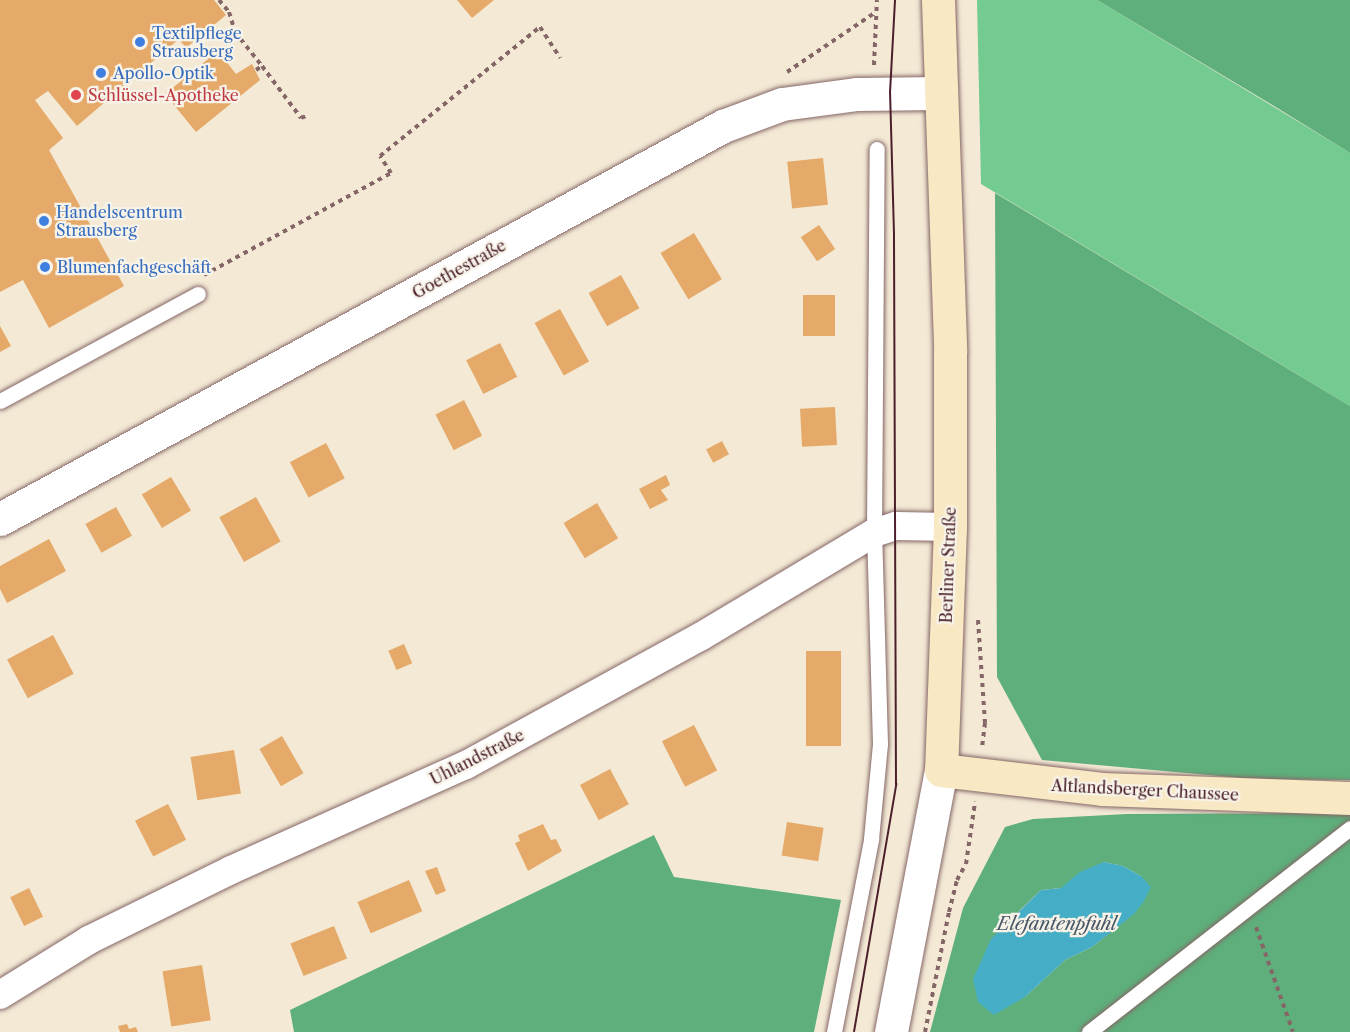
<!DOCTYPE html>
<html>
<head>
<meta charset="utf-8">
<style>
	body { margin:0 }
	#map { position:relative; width:1350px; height:1032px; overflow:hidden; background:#f3e9d5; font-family:"Libre Caslon Text",serif }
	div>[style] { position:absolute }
	.green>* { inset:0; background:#73cb91 }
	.forest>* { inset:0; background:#5eaf7b }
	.water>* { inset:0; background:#45adc5 }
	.building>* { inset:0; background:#e5aa69; transform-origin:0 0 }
	.path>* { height:4px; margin-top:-2px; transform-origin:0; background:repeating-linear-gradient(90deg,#856666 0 4.5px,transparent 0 9px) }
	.roads { filter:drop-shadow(0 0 2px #856666) drop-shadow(0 0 2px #856666) }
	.service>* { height:15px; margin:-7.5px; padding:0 7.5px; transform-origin:7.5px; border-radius:7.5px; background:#fff }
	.minor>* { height:28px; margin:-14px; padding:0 14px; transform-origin:14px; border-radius:14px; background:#fff }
	.tertiary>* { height:33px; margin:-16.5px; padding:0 16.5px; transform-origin:16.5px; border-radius:16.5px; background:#fff }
	.secondary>* { height:33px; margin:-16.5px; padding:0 16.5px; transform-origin:16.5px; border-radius:16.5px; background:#f8e8c3 }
	.tram>* { height:1.5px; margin:-0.75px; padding:0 0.75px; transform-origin:0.75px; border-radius:0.75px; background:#4a1f2b }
	.dots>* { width:16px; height:16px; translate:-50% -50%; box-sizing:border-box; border:3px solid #f7f3e8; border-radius:50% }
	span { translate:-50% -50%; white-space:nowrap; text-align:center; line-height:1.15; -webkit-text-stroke:4.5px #f7f3e8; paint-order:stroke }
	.shop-label { font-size:16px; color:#366cbe }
	.left { translate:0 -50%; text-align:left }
	.health-label { font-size:16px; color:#be3a42 }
	.street-label { font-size:16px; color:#4a1f2b }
	.water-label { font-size:18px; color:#485869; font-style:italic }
</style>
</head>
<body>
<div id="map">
	<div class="green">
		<i style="clip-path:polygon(977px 0,1097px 0,1350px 153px,1350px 406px,981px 184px)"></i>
	</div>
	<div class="forest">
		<i style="clip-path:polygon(1097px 0,1350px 0,1350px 153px,1269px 103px)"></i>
		<i style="clip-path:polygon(995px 193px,1350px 406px,1350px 780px,1253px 779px,1042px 760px,997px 677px)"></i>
		<i style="clip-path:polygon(evenodd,1350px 813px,1350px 1032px,930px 1032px,963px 908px,1005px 827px,1033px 819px,1127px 814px,1350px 813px,1104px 862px,1123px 866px,1141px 876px,1133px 914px,1092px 947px,1065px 960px,1025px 997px,1019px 911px,1041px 890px,1061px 888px,1104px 862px)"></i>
		<i style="clip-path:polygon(654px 835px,674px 877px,841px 900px,814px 1032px,294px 1032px,290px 1010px)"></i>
	</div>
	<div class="water">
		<i style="clip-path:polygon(1104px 862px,1123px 866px,1141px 876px,1151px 887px,1144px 901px,1134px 914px,1092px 947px,1065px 960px,1025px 997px,994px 1015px,978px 1002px,973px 979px,991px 939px,1041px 890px,1061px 888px,1080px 872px)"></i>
	</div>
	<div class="building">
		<i style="clip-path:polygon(0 0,214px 0,226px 15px,186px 48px,179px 39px,77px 126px,48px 91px,35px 100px,63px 138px,49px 150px,124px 286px,49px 328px,23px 280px,0 292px)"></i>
		<i style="clip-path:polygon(457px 0,494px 0,472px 18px)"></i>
		<i style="clip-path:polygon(218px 51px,236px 74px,252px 64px,260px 80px,196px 132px,165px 94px)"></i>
		<i style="left:823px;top:158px;width:47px;height:36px;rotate:84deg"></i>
		<i style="left:819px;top:225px;width:29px;height:22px;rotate:56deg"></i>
		<i style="left:694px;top:233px;width:54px;height:39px;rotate:59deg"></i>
		<i style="left:621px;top:275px;width:38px;height:37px;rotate:61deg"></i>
		<i style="left:803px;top:295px;width:32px;height:41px"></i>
		<i style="left:560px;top:309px;width:60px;height:29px;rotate:61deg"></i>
		<i style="clip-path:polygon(0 326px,11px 346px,0 352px)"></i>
		<i style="left:500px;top:343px;width:38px;height:38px;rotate:63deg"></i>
		<i style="left:464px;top:400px;width:40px;height:32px;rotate:63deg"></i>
		<i style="left:835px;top:407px;width:38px;height:35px;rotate:87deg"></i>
		<i style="left:722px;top:441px;width:15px;height:18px;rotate:62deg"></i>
		<i style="left:326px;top:443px;width:40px;height:41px;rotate:62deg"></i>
		<i style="clip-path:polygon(666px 475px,670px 485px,661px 490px,668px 500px,650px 509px,639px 489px)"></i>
		<i style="left:171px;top:477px;width:39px;height:34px;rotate:59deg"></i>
		<i style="left:256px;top:497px;width:51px;height:42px;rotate:61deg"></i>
		<i style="left:597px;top:503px;width:41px;height:39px;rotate:59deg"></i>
		<i style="left:116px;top:507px;width:33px;height:35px;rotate:61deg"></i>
		<i style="clip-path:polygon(49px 539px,66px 571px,7px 603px,0 589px,0 566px)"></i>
		<i style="left:53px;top:635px;width:44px;height:52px;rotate:62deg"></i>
		<i style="left:404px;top:644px;width:21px;height:17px;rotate:67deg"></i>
		<i style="left:806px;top:651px;width:35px;height:95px"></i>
		<i style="left:694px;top:725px;width:51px;height:36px;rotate:63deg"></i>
		<i style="left:282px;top:736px;width:43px;height:26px;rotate:60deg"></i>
		<i style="left:234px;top:750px;width:44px;height:44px;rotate:81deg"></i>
		<i style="left:610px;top:769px;width:40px;height:34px;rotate:62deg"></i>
		<i style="left:168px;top:804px;width:40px;height:37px;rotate:63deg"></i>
		<i style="left:787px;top:822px;width:37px;height:34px;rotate:9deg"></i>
		<i style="clip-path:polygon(543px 824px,551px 840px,556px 839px,562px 851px,528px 871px,515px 843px,520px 841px,518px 835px)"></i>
		<i style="clip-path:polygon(437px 867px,446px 891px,436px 895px,425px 871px)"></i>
		<i style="left:409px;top:880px;width:34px;height:56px;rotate:67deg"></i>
		<i style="left:29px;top:888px;width:32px;height:21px;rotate:64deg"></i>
		<i style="left:334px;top:926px;width:35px;height:47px;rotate:68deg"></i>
		<i style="left:202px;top:965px;width:56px;height:40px;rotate:81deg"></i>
		<i style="clip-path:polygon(127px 1024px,129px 1029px,136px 1027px,138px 1032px,120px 1032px,118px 1026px)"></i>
	</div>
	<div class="path">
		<i style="left:219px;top:0;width:16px;rotate:50deg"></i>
		<i style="left:229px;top:12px;width:21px;rotate:73deg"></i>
		<i style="left:235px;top:32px;width:43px;rotate:51.5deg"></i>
		<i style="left:874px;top:65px;width:65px;rotate:-87.4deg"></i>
		<i style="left:256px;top:70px;width:7px;rotate:-34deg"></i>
		<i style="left:262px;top:66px;width:65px;rotate:53.1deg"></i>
		<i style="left:301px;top:118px;width:5px;rotate:-22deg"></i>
		<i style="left:787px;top:72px;width:107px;rotate:-34deg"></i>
		<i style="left:204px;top:275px;width:213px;rotate:-28.6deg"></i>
		<i style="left:391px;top:173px;width:20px;rotate:-123deg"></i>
		<i style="left:380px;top:156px;width:206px;rotate:-38.9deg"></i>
		<i style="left:540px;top:27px;width:37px;rotate:57deg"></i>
		<i style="left:978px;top:620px;width:103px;rotate:86.1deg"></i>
		<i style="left:985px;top:723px;width:24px;rotate:97deg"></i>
		<i style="left:1256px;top:927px;width:111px;rotate:70.6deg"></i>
		<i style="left:925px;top:1032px;width:122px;rotate:-78.7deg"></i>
		<i style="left:949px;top:912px;width:33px;rotate:-76deg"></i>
		<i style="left:957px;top:880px;width:18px;rotate:-61deg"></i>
		<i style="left:966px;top:864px;width:63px;rotate:-81.7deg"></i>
	</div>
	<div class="roads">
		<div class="service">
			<i style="left:0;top:401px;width:225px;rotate:-28.4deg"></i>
			<i style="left:834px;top:1032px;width:197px;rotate:-79.1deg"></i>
			<i style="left:871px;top:839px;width:95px;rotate:-84.6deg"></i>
			<i style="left:880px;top:744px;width:211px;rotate:-91.6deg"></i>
			<i style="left:874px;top:533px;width:384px;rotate:-89.6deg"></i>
			<i style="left:1089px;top:1032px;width:331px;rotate:-38deg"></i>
		</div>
		<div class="minor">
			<i style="left:0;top:995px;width:105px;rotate:-31.7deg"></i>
			<i style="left:89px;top:940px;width:158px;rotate:-26.2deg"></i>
			<i style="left:231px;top:870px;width:257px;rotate:-24.1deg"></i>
			<i style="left:466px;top:765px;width:267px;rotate:-28.7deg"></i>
			<i style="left:700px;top:637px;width:203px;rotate:-30.9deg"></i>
			<i style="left:874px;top:533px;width:23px;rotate:-18deg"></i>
			<i style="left:896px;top:526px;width:54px;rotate:1.1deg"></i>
		</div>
		<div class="tertiary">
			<i style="left:0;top:519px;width:823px;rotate:-28.53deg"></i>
			<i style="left:723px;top:126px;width:63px;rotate:-20.4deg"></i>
			<i style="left:782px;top:104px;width:76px;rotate:-7.6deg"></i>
			<i style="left:857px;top:94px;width:83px;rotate:-0.7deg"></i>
			<i style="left:891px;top:1032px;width:267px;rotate:-79.2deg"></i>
		</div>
		<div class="secondary">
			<i style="left:938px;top:0;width:352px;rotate:88deg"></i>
			<i style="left:950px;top:352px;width:175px;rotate:90deg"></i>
			<i style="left:950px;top:527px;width:243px;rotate:92.1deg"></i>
			<i style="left:941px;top:770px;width:162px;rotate:6.7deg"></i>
			<i style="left:1102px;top:789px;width:248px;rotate:2.1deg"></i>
		</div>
	</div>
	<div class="tram">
		<i style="left:854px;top:1032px;width:251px;rotate:-80.3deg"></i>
		<i style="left:896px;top:785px;width:551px;rotate:-90.21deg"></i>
		<i style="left:894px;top:234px;width:141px;rotate:-91.6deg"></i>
		<i style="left:890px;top:93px;width:93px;rotate:-86.9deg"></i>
	</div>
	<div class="dots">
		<i style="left:140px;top:42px;background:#3f7fe0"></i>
		<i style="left:101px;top:73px;background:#3f7fe0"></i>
		<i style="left:76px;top:95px;background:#e0444e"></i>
		<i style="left:44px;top:221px;background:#3f7fe0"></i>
		<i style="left:45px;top:267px;background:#3f7fe0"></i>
	</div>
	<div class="shop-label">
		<span class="left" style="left:152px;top:42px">Textilpflege<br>Strausberg</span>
		<span class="left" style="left:113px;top:73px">Apollo-Optik</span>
		<span class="left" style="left:56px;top:221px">Handelscentrum<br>Strausberg</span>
		<span class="left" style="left:57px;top:267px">Blumenfachgeschäft</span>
	</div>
	<div class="health-label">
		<span class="left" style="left:88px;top:95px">Schlüssel-Apotheke</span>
	</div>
	<div class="street-label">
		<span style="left:459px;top:269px;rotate:-29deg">Goethestraße</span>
		<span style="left:948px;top:565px;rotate:-88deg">Berliner Straße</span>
		<span style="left:477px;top:757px;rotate:-27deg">Uhlandstraße</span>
		<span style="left:1145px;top:790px;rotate:3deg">Altlandsberger Chaussee</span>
	</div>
	<div class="water-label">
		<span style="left:1057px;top:924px">Elefantenpfuhl</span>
	</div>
</div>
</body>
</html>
